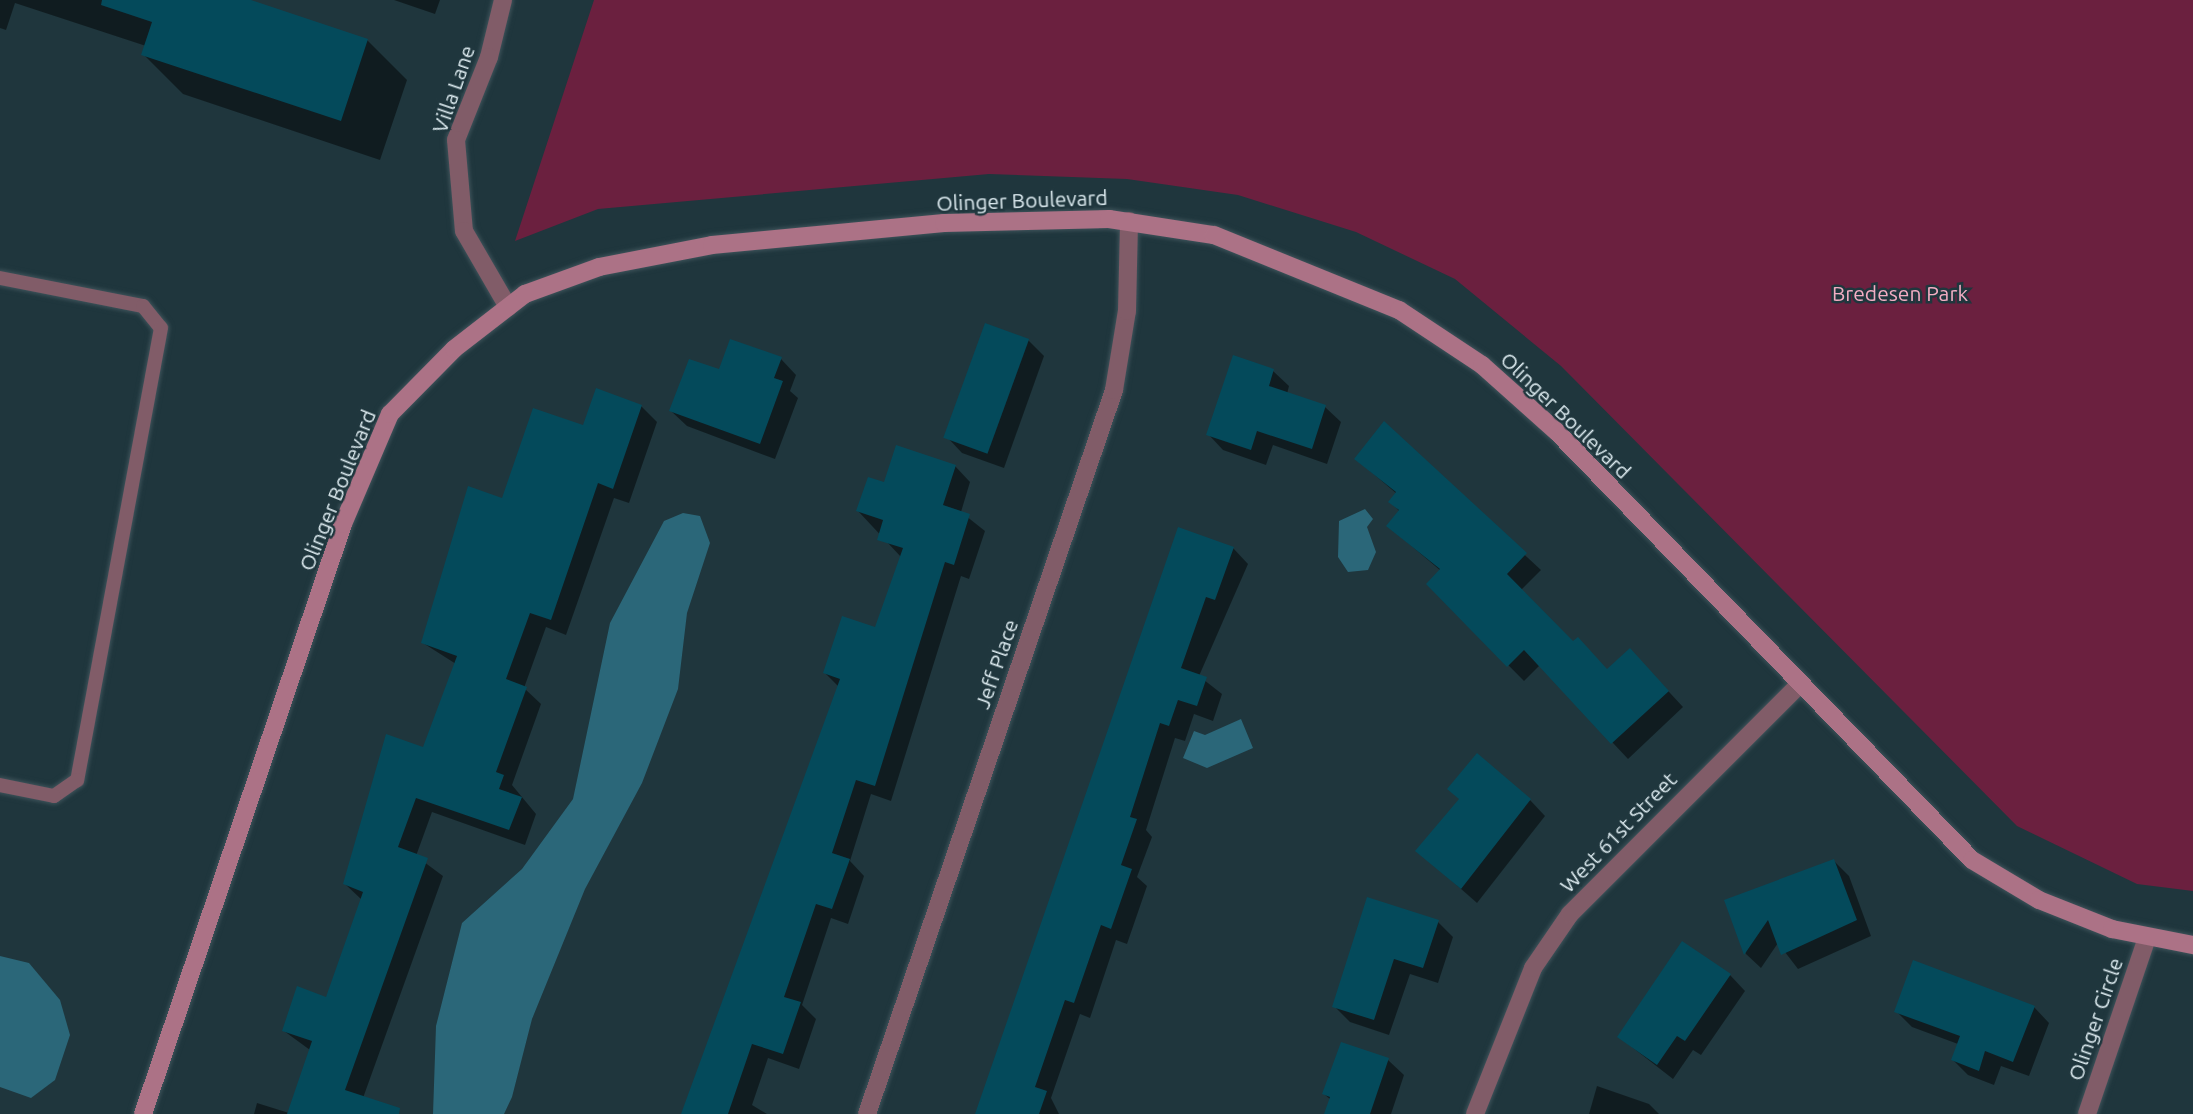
<!DOCTYPE html>
<html>
<head>
<meta charset="utf-8">
<style>
	body { margin:0 }
	#map { position:relative; width:2193px; height:1114px; overflow:hidden; background:#1f363d; font-family:Ubuntu,sans-serif }
	div>[style] { position:absolute }
	.green>* { inset:0; background:#6b203f }
	.water>* { inset:0; background:#2b6779 }
	.shadow>* { inset:0; background:#0007 }
	.building>* { inset:0; background:#044a5b; transform-origin:0 0 }
	.roads { filter:drop-shadow(0 0 2px #3e535a) drop-shadow(0 0 2px #3e535a) }
	.lane>* { height:14px; margin:-7px; padding:0 7px; transform-origin:7px; border-radius:7px; background:#815c68 }
	.street>* { height:18px; margin:-9px; padding:0 9px; transform-origin:9px; border-radius:9px; background:#815c68 }
	.secondary>* { height:18px; margin:-9px; padding:0 9px; transform-origin:9px; border-radius:9px; background:#ac7286 }
	span { translate:-50% -50%; white-space:nowrap; text-align:center; line-height:1.15; -webkit-text-stroke:5px #1f363d; paint-order:stroke }
	.street-label { font-size:21px; color:#deecf1 }
	.park-label { font-size:21px; color:#f2adc3 }
</style>
</head>
<body>
<div id="map">
	<div class="green">
		<i style="clip-path:polygon(594px 0,2193px 0,2193px 891px,2137px 884px,2017px 826px,1561px 366px,1455px 279px,1356px 232px,1238px 195px,1127px 179px,989px 174px,598px 209px,515px 241px)"></i>
	</div>
	<div class="water">
		<i style="clip-path:polygon(1365px 509px,1373px 519px,1367px 527px,1376px 552px,1368px 570px,1348px 572px,1338px 557px,1339px 521px)"></i>
		<i style="clip-path:polygon(683px 513px,700px 516px,710px 543px,687px 613px,678px 689px,642px 783px,585px 889px,532px 1019px,512px 1097px,504px 1114px,433px 1114px,436px 1026px,462px 923px,522px 869px,573px 799px,610px 623px,664px 521px)"></i>
		<i style="clip-path:polygon(1241px 719px,1253px 748px,1207px 768px,1183px 758px,1194px 731px,1205px 735px)"></i>
		<i style="clip-path:polygon(0 956px,29px 963px,60px 1000px,70px 1035px,55px 1080px,31px 1098px,0 1087px)"></i>
	</div>
	<div class="shadow">
		<i style="clip-path:polygon(0 0,246px 0,367px 40px,407px 80px,380px 160px,183px 94px,143px 54px,146px 46px,15px 3px,6px 30px,0 28px)"></i>
		<i style="clip-path:polygon(394px 0,440px 0,435px 14px)"></i>
		<i style="clip-path:polygon(1028px 340px,1044px 356px,1004px 468px,962px 453px,947px 437px)"></i>
		<i style="clip-path:polygon(781px 359px,796px 375px,790px 391px,798px 398px,775px 459px,687px 426px,671px 411px,720px 371px)"></i>
		<i style="clip-path:polygon(1273px 371px,1289px 386px,1287px 394px,1325px 407px,1341px 422px,1327px 464px,1273px 445px,1266px 465px,1223px 450px,1208px 434px)"></i>
		<i style="clip-path:polygon(641px 406px,657px 422px,629px 503px,614px 498px,566px 635px,546px 627px,524px 688px,541px 704px,512px 785px,536px 814px,525px 845px,432px 812px,416px 856px,443px 876px,363px 1098px,383px 1114px,254px 1114px,257px 1103px,289px 1113px,310px 1050px,284px 1031px,327px 999px,362px 900px,345px 884px,424px 749px,456px 664px,423px 643px,504px 500px,584px 428px)"></i>
		<i style="clip-path:polygon(1384px 424px,1541px 570px,1521px 590px,1573px 644px,1608px 671px,1645px 666px,1683px 707px,1628px 759px,1540px 665px,1524px 681px,1428px 584px,1441px 571px,1388px 526px,1400px 512px,1391px 502px,1397px 494px,1356px 459px)"></i>
		<i style="clip-path:polygon(955px 466px,970px 482px,961px 512px,985px 531px,969px 579px,961px 576px,891px 801px,871px 794px,850px 861px,864px 876px,848px 924px,831px 918px,802px 1005px,816px 1019px,799px 1069px,768px 1058px,752px 1105px,767px 1114px,683px 1114px,839px 687px,825px 673px,876px 630px,901px 557px,858px 511px,885px 485px)"></i>
		<i style="clip-path:polygon(1179px 529px,1233px 548px,1248px 564px,1199px 676px,1222px 694px,1213px 721px,1194px 714px,1185px 741px,1175px 738px,1146px 830px,1152px 837px,1137px 877px,1147px 886px,1127px 944px,1116px 940px,1090px 1018px,1080px 1014px,1051px 1098px,1059px 1114px,979px 1114px)"></i>
		<i style="clip-path:polygon(1530px 800px,1545px 816px,1477px 903px,1418px 851px)"></i>
		<i style="clip-path:polygon(1834px 861px,1849px 876px,1871px 936px,1798px 969px,1778px 943px,1761px 968px,1746px 954px,1726px 901px)"></i>
		<i style="clip-path:polygon(1438px 922px,1453px 937px,1438px 983px,1410px 974px,1389px 1035px,1350px 1022px,1334px 1006px)"></i>
		<i style="clip-path:polygon(1730px 975px,1745px 991px,1701px 1055px,1693px 1050px,1673px 1079px,1619px 1037px)"></i>
		<i style="clip-path:polygon(2034px 1007px,2049px 1023px,2029px 1076px,2001px 1066px,1994px 1085px,1968px 1075px,1953px 1060px,1958px 1044px,1912px 1027px,1896px 1011px)"></i>
		<i style="clip-path:polygon(1342px 1044px,1388px 1060px,1404px 1075px,1391px 1114px,1325px 1114px,1331px 1100px,1324px 1094px)"></i>
		<i style="clip-path:polygon(1597px 1086px,1649px 1104px,1659px 1114px,1589px 1114px)"></i>
	</div>
	<div class="building">
		<i style="clip-path:polygon(102px 0,251px 0,368px 39px,341px 121px,141px 55px,152px 22px,101px 5px)"></i>
		<i style="left:985px;top:323px;width:47px;height:122px;rotate:20deg"></i>
		<i style="clip-path:polygon(730px 339px,782px 357px,774px 378px,783px 381px,760px 444px,669px 411px,689px 359px,719px 369px)"></i>
		<i style="clip-path:polygon(1233px 355px,1274px 369px,1269px 386px,1326px 405px,1312px 449px,1257px 431px,1251px 450px,1206px 435px)"></i>
		<i style="clip-path:polygon(596px 388px,642px 405px,613px 489px,598px 483px,551px 620px,530px 613px,506px 679px,527px 687px,496px 772px,504px 775px,499px 789px,522px 797px,509px 830px,416px 798px,398px 847px,428px 858px,345px 1090px,400px 1108px,399px 1114px,287px 1114px,312px 1041px,282px 1031px,297px 986px,326px 997px,363px 892px,343px 884px,386px 734px,423px 747px,457px 656px,421px 643px,468px 486px,502px 498px,533px 408px,583px 425px)"></i>
		<i style="clip-path:polygon(1384px 421px,1527px 553px,1507px 574px,1573px 641px,1578px 637px,1607px 669px,1630px 648px,1669px 691px,1611px 744px,1524px 650px,1507px 667px,1426px 584px,1440px 569px,1386px 526px,1399px 510px,1388px 502px,1396px 492px,1354px 459px)"></i>
		<i style="clip-path:polygon(896px 445px,956px 465px,943px 505px,970px 514px,954px 565px,945px 562px,875px 786px,856px 780px,832px 853px,850px 859px,832px 909px,816px 904px,784px 997px,801px 1002px,783px 1054px,752px 1044px,728px 1114px,681px 1114px,840px 679px,823px 673px,842px 616px,875px 627px,903px 548px,877px 540px,883px 520px,856px 511px,868px 477px,884px 482px)"></i>
		<i style="clip-path:polygon(1178px 527px,1234px 547px,1215px 600px,1206px 597px,1181px 668px,1207px 677px,1197px 706px,1178px 700px,1169px 726px,1160px 723px,1130px 817px,1137px 819px,1121px 865px,1132px 869px,1111px 929px,1101px 925px,1074px 1003px,1065px 1000px,1035px 1087px,1047px 1091px,1039px 1114px,975px 1114px)"></i>
		<i style="clip-path:polygon(1477px 753px,1531px 799px,1461px 889px,1415px 851px,1459px 799px,1447px 789px)"></i>
		<i style="clip-path:polygon(1834px 859px,1857px 920px,1781px 955px,1768px 920px,1744px 955px,1724px 900px)"></i>
		<i style="clip-path:polygon(1367px 897px,1439px 920px,1423px 968px,1394px 959px,1374px 1020px,1332px 1007px)"></i>
		<i style="clip-path:polygon(1682px 941px,1731px 974px,1685px 1041px,1677px 1036px,1657px 1065px,1617px 1037px)"></i>
		<i style="clip-path:polygon(1913px 960px,2035px 1006px,2013px 1062px,1985px 1051px,1979px 1071px,1951px 1060px,1960px 1036px,1894px 1012px)"></i>
		<i style="clip-path:polygon(1341px 1042px,1389px 1058px,1370px 1114px,1324px 1114px,1330px 1097px,1322px 1094px)"></i>
	</div>
	<div class="roads">
		<div class="lane">
			<i style="left:0;top:278px;width:146px;rotate:11.1deg"></i>
			<i style="left:143px;top:306px;width:28px;rotate:51deg"></i>
			<i style="left:161px;top:328px;width:460px;rotate:100.5deg"></i>
			<i style="left:77px;top:780px;width:28px;rotate:145deg"></i>
			<i style="left:54px;top:796px;width:55px;rotate:-168.5deg"></i>
		</div>
		<div class="street">
			<i style="left:503px;top:0;width:59px;rotate:103.8deg"></i>
			<i style="left:489px;top:57px;width:89px;rotate:111.7deg"></i>
			<i style="left:456px;top:140px;width:91px;rotate:85deg"></i>
			<i style="left:464px;top:231px;width:88px;rotate:59.9deg"></i>
			<i style="left:867px;top:1114px;width:765px;rotate:-71.16deg"></i>
			<i style="left:1114px;top:390px;width:80px;rotate:-80.7deg"></i>
			<i style="left:1127px;top:311px;width:90px;rotate:-88.7deg"></i>
			<i style="left:1475px;top:1114px;width:157px;rotate:-68.3deg"></i>
			<i style="left:1533px;top:968px;width:65px;rotate:-55.6deg"></i>
			<i style="left:1570px;top:914px;width:322px;rotate:-45deg"></i>
			<i style="left:2087px;top:1114px;width:186px;rotate:-71.2deg"></i>
		</div>
		<div class="secondary">
			<i style="left:143px;top:1114px;width:623px;rotate:-71.27deg"></i>
			<i style="left:343px;top:524px;width:120px;rotate:-66.9deg"></i>
			<i style="left:390px;top:414px;width:91px;rotate:-45.4deg"></i>
			<i style="left:454px;top:349px;width:90px;rotate:-37.8deg"></i>
			<i style="left:525px;top:294px;width:79px;rotate:-20deg"></i>
			<i style="left:599px;top:267px;width:115px;rotate:-11deg"></i>
			<i style="left:712px;top:245px;width:233px;rotate:-5.4deg"></i>
			<i style="left:944px;top:223px;width:165px;rotate:-1.4deg"></i>
			<i style="left:1109px;top:219px;width:106px;rotate:8.7deg"></i>
			<i style="left:1214px;top:235px;width:200px;rotate:22.1deg"></i>
			<i style="left:1399px;top:310px;width:100px;rotate:33.5deg"></i>
			<i style="left:1482px;top:365px;width:101px;rotate:41.8deg"></i>
			<i style="left:1557px;top:432px;width:596px;rotate:45.88deg"></i>
			<i style="left:1972px;top:860px;width:78px;rotate:30.8deg"></i>
			<i style="left:2039px;top:900px;width:79px;rotate:21.7deg"></i>
			<i style="left:2112px;top:929px;width:83px;rotate:11.2deg"></i>
		</div>
	</div>
	<div class="street-label">
		<span style="left:453px;top:89px;rotate:-71deg">Villa Lane</span>
		<span style="left:1022px;top:200px;rotate:-2deg">Olinger Boulevard</span>
		<span style="left:1566px;top:415px;rotate:44deg">Olinger Boulevard</span>
		<span style="left:337px;top:490px;rotate:-68deg">Olinger Boulevard</span>
		<span style="left:996px;top:664px;rotate:-71deg">Jeff Place</span>
		<span style="left:1618px;top:832px;rotate:-46deg">West 61st Street</span>
		<span style="left:2095px;top:1019px;rotate:-71deg">Olinger Circle</span>
	</div>
	<div class="park-label">
		<span style="left:1900px;top:293px">Bredesen Park</span>
	</div>
</div>
</body>
</html>
